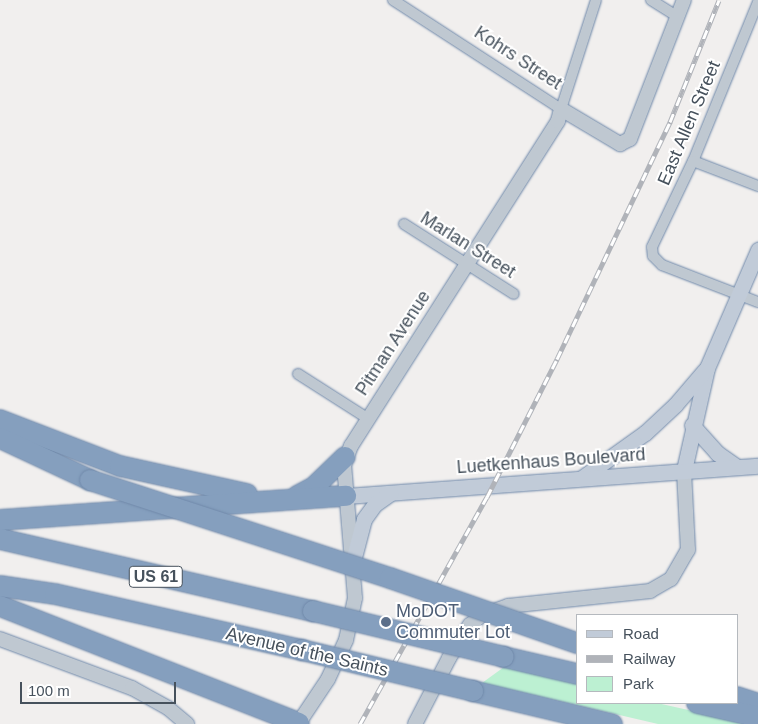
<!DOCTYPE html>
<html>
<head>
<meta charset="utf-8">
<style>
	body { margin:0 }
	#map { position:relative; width:758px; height:724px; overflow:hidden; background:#f1efee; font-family:Helvetica,sans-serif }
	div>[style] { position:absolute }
	.green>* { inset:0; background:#bcf0d2 }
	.roads { filter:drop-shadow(0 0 1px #7089aa) drop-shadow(0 0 1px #7089aa) }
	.minor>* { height:10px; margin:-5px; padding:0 5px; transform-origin:5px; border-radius:5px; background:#bfc8d1 }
	.tertiary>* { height:14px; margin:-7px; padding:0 7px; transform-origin:7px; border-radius:7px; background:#bfc8d1 }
	.secondary>* { height:15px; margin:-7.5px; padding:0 7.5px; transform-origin:7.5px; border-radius:7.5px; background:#c1cbd8 }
	.motorway>* { height:20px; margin:-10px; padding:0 10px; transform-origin:10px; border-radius:10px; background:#859fbe }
	.rail>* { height:5px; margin-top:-2.5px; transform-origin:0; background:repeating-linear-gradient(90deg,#fff 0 9px,#b0b3b9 0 18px); box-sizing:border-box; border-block:1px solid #b0b3b9 }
	.bridges { filter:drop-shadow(0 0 1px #7089aa) drop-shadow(0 0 1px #7089aa) }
	.motorway-bridge>* { height:20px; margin:-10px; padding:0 10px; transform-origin:10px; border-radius:10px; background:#859fbe }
	.dots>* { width:14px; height:14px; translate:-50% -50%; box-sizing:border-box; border:2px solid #fff; border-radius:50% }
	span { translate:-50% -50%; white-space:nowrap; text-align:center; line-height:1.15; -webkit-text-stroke:4px #fff; paint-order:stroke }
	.shield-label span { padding:1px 4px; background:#fff; border:1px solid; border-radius:4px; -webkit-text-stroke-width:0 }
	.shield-label { font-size:16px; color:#46515c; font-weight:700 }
	.street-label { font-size:18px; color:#46515c }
	.service-label { font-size:18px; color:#4e5e75 }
	.left { translate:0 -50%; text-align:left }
	.legend { position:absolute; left:576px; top:614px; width:162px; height:90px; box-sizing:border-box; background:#fff; border:1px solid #b5b9be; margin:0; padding:6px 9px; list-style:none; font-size:15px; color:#46515c }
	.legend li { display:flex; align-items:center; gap:10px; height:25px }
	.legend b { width:25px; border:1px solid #b5b9be }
	.scale { position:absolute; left:20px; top:682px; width:156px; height:22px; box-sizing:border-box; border:2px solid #46515c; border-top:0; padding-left:6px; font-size:15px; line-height:18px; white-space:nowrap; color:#46515c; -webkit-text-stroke:4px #fff; paint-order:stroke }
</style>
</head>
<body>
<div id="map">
	<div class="green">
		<i style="clip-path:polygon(504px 667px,577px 684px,577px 703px,657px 703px,751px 724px,658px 724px,482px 683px)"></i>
	</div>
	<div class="roads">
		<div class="minor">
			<i style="left:393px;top:0;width:200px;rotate:33deg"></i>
			<i style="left:561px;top:109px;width:114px;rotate:-72.2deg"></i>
			<i style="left:651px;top:0;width:32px;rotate:32deg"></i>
			<i style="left:758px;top:2px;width:172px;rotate:112.2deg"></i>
			<i style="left:693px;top:161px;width:95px;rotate:115.5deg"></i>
			<i style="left:652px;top:247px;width:9px;rotate:84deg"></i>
			<i style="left:653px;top:256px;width:13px;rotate:45deg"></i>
			<i style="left:662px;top:265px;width:103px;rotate:21.1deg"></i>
			<i style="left:693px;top:161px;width:70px;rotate:21deg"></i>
			<i style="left:404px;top:224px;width:130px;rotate:32.5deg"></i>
			<i style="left:298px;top:374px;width:82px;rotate:32.5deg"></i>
		</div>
		<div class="tertiary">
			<i style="left:0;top:639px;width:141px;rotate:20.4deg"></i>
			<i style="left:132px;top:688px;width:41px;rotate:29.1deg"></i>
			<i style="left:168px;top:708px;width:25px;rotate:40deg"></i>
			<i style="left:298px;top:724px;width:54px;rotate:-56.3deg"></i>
			<i style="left:328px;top:679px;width:43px;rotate:-65.2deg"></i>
			<i style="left:346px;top:640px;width:43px;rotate:-77.9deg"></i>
			<i style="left:355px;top:598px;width:133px;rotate:-94.7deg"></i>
			<i style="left:344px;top:465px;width:20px;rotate:-70deg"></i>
			<i style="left:351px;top:446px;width:385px;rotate:-57.5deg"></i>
			<i style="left:558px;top:121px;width:12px;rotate:-76deg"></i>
			<i style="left:561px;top:109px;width:69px;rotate:30.7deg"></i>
			<i style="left:620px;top:144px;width:11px;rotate:-27deg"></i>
			<i style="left:630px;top:139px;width:149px;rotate:-68.8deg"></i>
			<i style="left:415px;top:724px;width:74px;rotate:-62.7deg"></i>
			<i style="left:449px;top:658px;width:39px;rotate:-58deg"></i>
			<i style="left:470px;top:625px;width:16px;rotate:-40deg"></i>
			<i style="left:482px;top:615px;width:28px;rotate:-19deg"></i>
			<i style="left:508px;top:606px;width:143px;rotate:-6deg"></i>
			<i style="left:650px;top:591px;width:24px;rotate:-30deg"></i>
			<i style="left:671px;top:579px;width:34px;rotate:-60deg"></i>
			<i style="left:688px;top:550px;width:80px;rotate:-92.9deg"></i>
		</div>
		<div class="secondary">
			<i style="left:692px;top:425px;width:38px;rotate:48deg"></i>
			<i style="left:717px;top:453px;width:24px;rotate:35deg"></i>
			<i style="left:684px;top:470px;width:105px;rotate:-77.3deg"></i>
			<i style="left:707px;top:368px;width:129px;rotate:-66.6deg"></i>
			<i style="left:583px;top:477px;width:76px;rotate:-35.4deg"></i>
			<i style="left:645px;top:433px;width:41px;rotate:-43deg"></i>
			<i style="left:675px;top:405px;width:45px;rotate:-49.5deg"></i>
			<i style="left:346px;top:496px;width:413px;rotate:-4.2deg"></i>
			<i style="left:353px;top:561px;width:43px;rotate:-75.3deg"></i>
			<i style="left:364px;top:519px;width:19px;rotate:-54deg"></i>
			<i style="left:375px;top:504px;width:19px;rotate:-35deg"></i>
		</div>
		<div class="motorway">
			<i style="left:0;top:420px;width:129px;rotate:21deg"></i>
			<i style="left:120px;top:466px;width:130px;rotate:12.4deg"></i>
			<i style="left:0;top:438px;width:99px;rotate:25deg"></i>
			<i style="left:297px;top:496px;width:19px;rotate:-28deg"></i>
			<i style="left:314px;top:487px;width:43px;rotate:-44.1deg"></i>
			<i style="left:0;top:520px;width:347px;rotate:-4deg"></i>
			<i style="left:0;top:539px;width:321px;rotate:13deg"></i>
			<i style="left:0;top:586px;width:56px;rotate:8.3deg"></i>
			<i style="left:55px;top:594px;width:253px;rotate:12.8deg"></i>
			<i style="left:0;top:606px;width:321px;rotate:21.4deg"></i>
			<i style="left:504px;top:657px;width:75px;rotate:13.1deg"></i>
			<i style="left:473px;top:691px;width:143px;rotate:13.4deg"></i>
			<i style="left:737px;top:697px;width:22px;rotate:18deg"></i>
			<i style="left:697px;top:703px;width:63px;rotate:12.9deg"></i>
		</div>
	</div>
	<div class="rail">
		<i style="left:360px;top:724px;width:260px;rotate:-60.8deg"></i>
		<i style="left:487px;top:497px;width:155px;rotate:-63.1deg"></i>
		<i style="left:557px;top:359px;width:263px;rotate:-64.5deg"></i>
		<i style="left:670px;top:122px;width:131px;rotate:-68.1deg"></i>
	</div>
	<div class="bridges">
		<div class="motorway-bridge">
			<i style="left:90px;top:480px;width:316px;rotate:18.1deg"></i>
			<i style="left:390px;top:578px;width:198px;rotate:19.2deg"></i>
			<i style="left:313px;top:611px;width:196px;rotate:13.5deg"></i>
			<i style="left:302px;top:650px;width:176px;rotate:13.5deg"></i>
		</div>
	</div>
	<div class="dots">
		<i style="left:386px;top:622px;background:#5c6f8a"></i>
	</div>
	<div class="shield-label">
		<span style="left:156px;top:577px">US 61</span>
	</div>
	<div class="street-label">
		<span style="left:518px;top:58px;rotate:33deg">Kohrs Street</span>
		<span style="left:689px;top:123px;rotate:-67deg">East Allen Street</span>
		<span style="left:468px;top:245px;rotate:32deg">Marlan Street</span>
		<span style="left:393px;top:343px;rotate:-57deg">Pitman Avenue</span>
		<span style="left:551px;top:461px;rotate:-4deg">Luetkenhaus Boulevard</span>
		<span style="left:307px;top:652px;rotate:13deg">Avenue of the Saints</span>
	</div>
	<div class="service-label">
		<span class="left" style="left:396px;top:622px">MoDOT<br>Commuter Lot</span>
	</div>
	<ul class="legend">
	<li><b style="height:6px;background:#c1cbd8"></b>Road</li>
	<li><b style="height:6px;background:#b0b3b9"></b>Railway</li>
	<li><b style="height:14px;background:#bcf0d2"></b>Park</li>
	</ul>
	<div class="scale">100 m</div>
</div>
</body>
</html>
